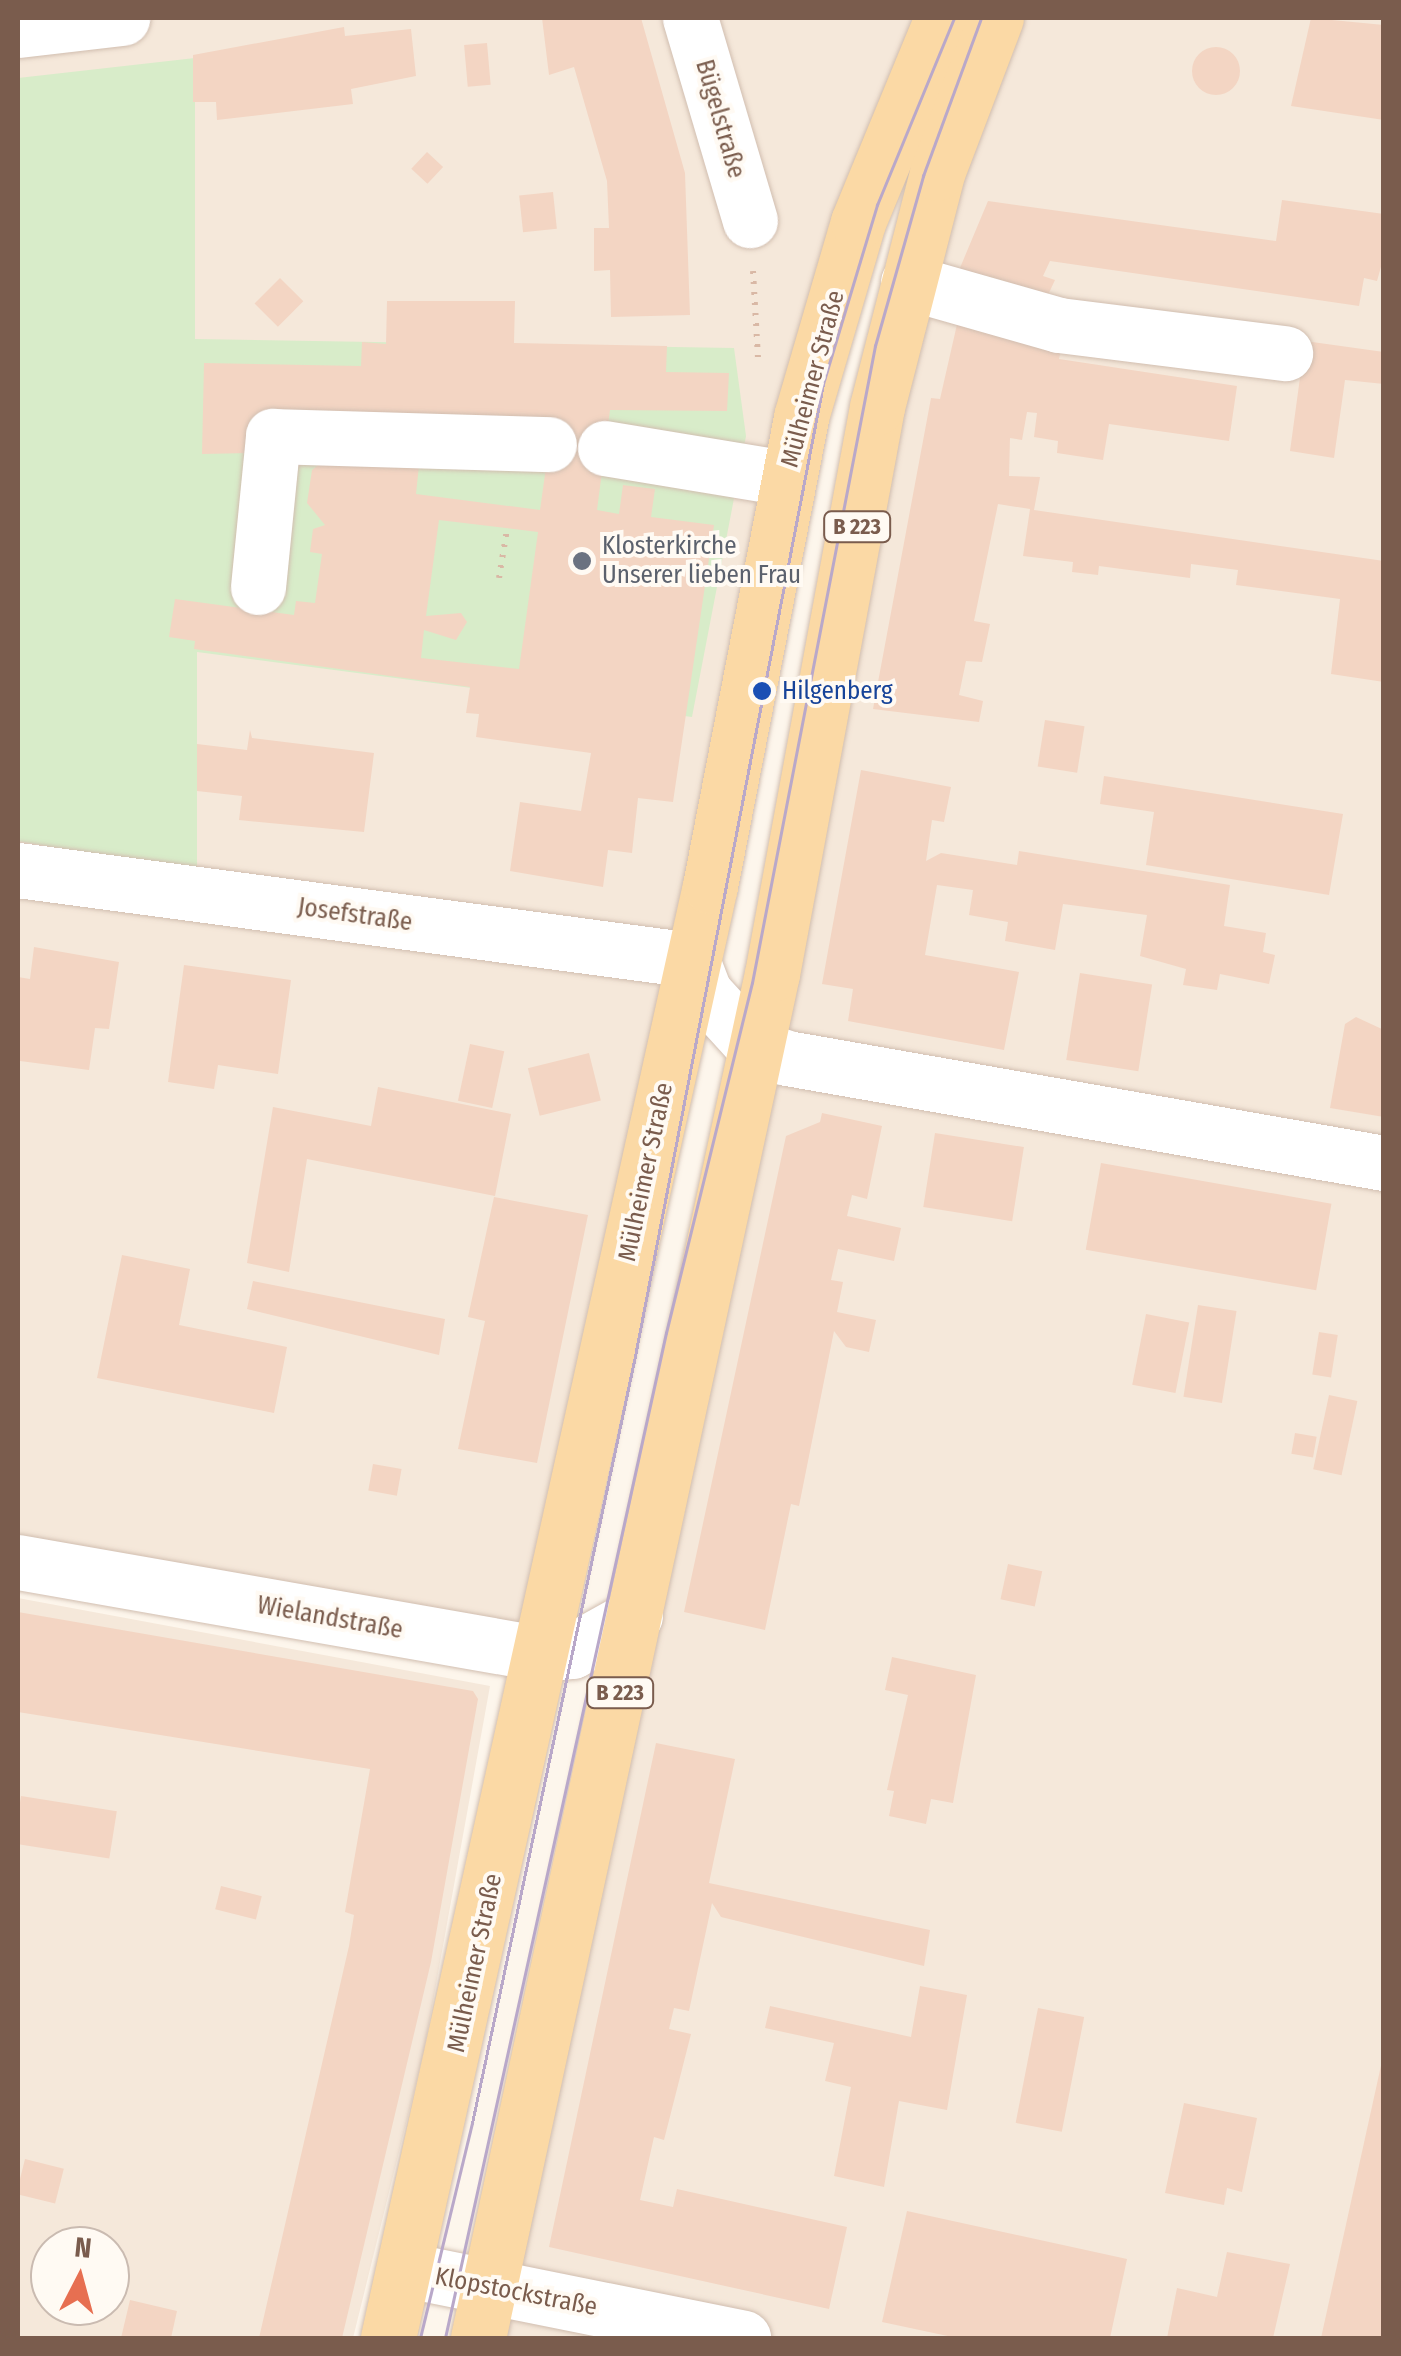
<!DOCTYPE html>
<html>
<head>
<meta charset="utf-8">
<style>
	body { margin:0 }
	#map { position:relative; width:1401px; height:2356px; overflow:hidden; background:#fdf6ec; font-family:"Fira Sans Condensed",sans-serif }
	div>[style] { position:absolute }
	.residential>* { inset:0; background:#f5e8da }
	.green>* { inset:0; background:#d8ecc9 }
	.building>* { inset:0; background:#f3d5c3; transform-origin:0 0 }
	.round { border-radius:50% }
	.path>* { height:6px; margin-top:-3px; transform-origin:0; background:repeating-linear-gradient(90deg,#d9b8a5 0 2.5px,transparent 0 10.5px) }
	.roads { filter:drop-shadow(0 0 2px #d1beb0) drop-shadow(0 0 2px #d1beb0) }
	.minor>* { height:55px; margin:-27.5px; padding:0 27.5px; transform-origin:27.5px; border-radius:27.5px; background:#fff }
	.major>* { height:55px; margin:-27.5px; padding:0 27.5px; transform-origin:27.5px; border-radius:27.5px; background:#fbd9a5 }
	.tram>* { height:2.5px; margin:-1.25px; padding:0 1.25px; transform-origin:1.25px; border-radius:1.25px; background:#b9a8c9 }
	.dots>* { width:28px; height:28px; translate:-50% -50%; box-sizing:border-box; border:5px solid #fffaf3; border-radius:50% }
	span { translate:-50% -50%; white-space:nowrap; text-align:center; line-height:1.15; -webkit-text-stroke:8px #fffaf3; paint-order:stroke }
	.shield-label span { padding:2px 8px; background:#fffaf3; border:2px solid; border-radius:8px; -webkit-text-stroke-width:0 }
	.shield-label { font-size:22px; color:#7a5c4d; font-weight:700 }
	.street-label { font-size:25px; color:#7a5c4d }
	.worship-label { font-size:25px; color:#5b616d }
	.left { translate:0 -50%; text-align:left }
	.transit-label { font-size:25px; color:#164399 }
	.frame { position:absolute; inset:0; border:20px solid #7a5c4d; pointer-events:none }
	.north { position:absolute; left:30px; top:2226px; width:100px; height:100px; box-sizing:border-box; background:#fffaf3; border:2px solid #cabbb1; border-radius:50%; rotate:6deg; font-size:28px; font-weight:700; line-height:40px; text-align:center; color:#7a5c4d }
	.north::after { content:''; display:block; margin:auto; width:35px; height:45px; background:#e76f51; clip-path:polygon(50% 0,100% 100%,50% 72%,0 100%) }
</style>
</head>
<body>
<div id="map">
	<div class="residential">
		<i style="clip-path:polygon(18px 18px,942px 18px,892px 134px,543px 1654px,18px 1562px)"></i>
		<i style="clip-path:polygon(1015px 18px,1383px 18px,1383px 2338px,463px 2338px,914px 249px)"></i>
		<i style="clip-path:polygon(evenodd,18px 1598px,490px 1686px,424px 2051px,353px 2338px,18px 2338px,18px 1598px,50px 2246px,110px 2246px,110px 2306px,50px 2306px,50px 2246px)"></i>
	</div>
	<div class="green">
		<i style="clip-path:polygon(195px 58px,195px 339px,734px 348px,746px 436px,692px 717px,197px 652px,197px 872px,18px 841px,18px 78px)"></i>
	</div>
	<div class="building">
		<i style="clip-path:polygon(542px 18px,641px 18px,685px 173px,690px 315px,611px 317px,610px 270px,594px 271px,594px 228px,609px 228px,607px 181px,574px 67px,549px 75px)"></i>
		<i style="clip-path:polygon(1311px 18px,1384px 25px,1384px 120px,1291px 106px)"></i>
		<i style="clip-path:polygon(344px 27px,345px 36px,411px 29px,416px 76px,351px 89px,353px 104px,217px 120px,216px 102px,193px 102px,193px 55px)"></i>
		<i style="left:487px;top:43px;width:42px;height:23px;rotate:85deg"></i>
		<i class="round" style="left:1192px;top:47px;width:48px;height:48px"></i>
		<i style="left:427px;top:152px;width:22px;height:23px;rotate:43deg"></i>
		<i style="left:553px;top:192px;width:37px;height:34px;rotate:84deg"></i>
		<i style="clip-path:polygon(1282px 200px,1384px 214px,1384px 256px,1377px 281px,1364px 278px,1359px 306px,1050px 261px,1043px 276px,1055px 280px,1047px 297px,957px 275px,988px 201px,1276px 241px)"></i>
		<i style="left:280px;top:278px;width:33px;height:36px;rotate:45deg"></i>
		<i style="clip-path:polygon(evenodd,387px 301px,515px 301px,514px 343px,667px 346px,666px 372px,729px 373px,727px 411px,610px 410px,597px 510px,619px 514px,623px 485px,655px 489px,651px 517px,714px 525px,673px 802px,638px 798px,632px 853px,608px 850px,603px 887px,510px 871px,520px 802px,581px 811px,591px 753px,476px 737px,479px 714px,466px 713px,470px 687px,194px 649px,195px 641px,169px 637px,175px 599px,294px 615px,296px 601px,315px 603px,322px 554px,310px 552px,313px 529px,325px 525px,307px 503px,312px 470px,334px 453px,420px 456px,416px 494px,540px 510px,546px 467px,375px 422px,250px 419px,250px 453px,202px 454px,204px 363px,361px 366px,362px 342px,386px 344px,387px 301px,439px 520px,538px 532px,519px 669px,421px 658px,424px 630px,456px 640px,467px 622px,461px 613px,426px 616px,439px 520px)"></i>
		<i style="clip-path:polygon(958px 320px,1063px 340px,1059px 359px,1237px 386px,1229px 441px,1109px 424px,1103px 460px,1057px 453px,1058px 441px,1034px 437px,1037px 413px,1027px 412px,1022px 440px,1010px 438px,1009px 476px,1040px 477px,1034px 510px,1384px 561px,1384px 682px,1331px 674px,1340px 599px,1236px 585px,1238px 570px,1191px 564px,1190px 578px,1099px 566px,1098px 575px,1072px 572px,1073px 562px,1023px 556px,1030px 509px,998px 504px,974px 621px,990px 624px,982px 662px,966px 661px,959px 695px,983px 701px,979px 722px,873px 709px,931px 398px,940px 399px)"></i>
		<i style="clip-path:polygon(1305px 341px,1384px 352px,1384px 384px,1345px 380px,1334px 458px,1290px 451px)"></i>
		<i style="left:1045px;top:720px;width:40px;height:47px;rotate:9deg"></i>
		<i style="clip-path:polygon(250px 730px,252px 738px,374px 753px,364px 832px,239px 820px,242px 796px,197px 791px,197px 744px,247px 750px)"></i>
		<i style="clip-path:polygon(861px 770px,951px 787px,944px 822px,932px 820px,926px 861px,941px 853px,1017px 865px,1019px 851px,1230px 885px,1224px 926px,1266px 933px,1263px 952px,1275px 955px,1269px 984px,1220px 974px,1217px 990px,1183px 985px,1186px 969px,1140px 956px,1147px 915px,1063px 904px,1055px 950px,1005px 941px,1008px 922px,969px 915px,973px 890px,937px 885px,925px 955px,1019px 972px,1004px 1050px,848px 1021px,853px 989px,822px 984px)"></i>
		<i style="clip-path:polygon(1104px 776px,1343px 814px,1329px 895px,1146px 865px,1154px 812px,1100px 804px)"></i>
		<i style="clip-path:polygon(34px 947px,119px 962px,109px 1029px,95px 1028px,89px 1070px,20px 1061px,18px 977px,30px 979px)"></i>
		<i style="clip-path:polygon(184px 965px,291px 980px,278px 1074px,218px 1065px,214px 1089px,168px 1082px)"></i>
		<i style="left:1080px;top:973px;width:73px;height:88px;rotate:9deg"></i>
		<i style="clip-path:polygon(1356px 1017px,1384px 1030px,1384px 1117px,1330px 1108px,1345px 1024px)"></i>
		<i style="left:470px;top:1044px;width:35px;height:58px;rotate:12deg"></i>
		<i style="left:589px;top:1053px;width:49px;height:63px;rotate:76deg"></i>
		<i style="clip-path:polygon(378px 1087px,511px 1114px,495px 1196px,307px 1159px,289px 1272px,247px 1263px,273px 1107px,371px 1126px)"></i>
		<i style="clip-path:polygon(822px 1113px,882px 1126px,867px 1199px,852px 1195px,847px 1216px,901px 1228px,894px 1261px,838px 1249px,831px 1280px,843px 1282px,837px 1312px,876px 1320px,869px 1352px,846px 1347px,834px 1331px,799px 1506px,791px 1504px,765px 1630px,684px 1612px,786px 1136px,820px 1122px)"></i>
		<i style="left:935px;top:1133px;width:90px;height:75px;rotate:9deg"></i>
		<i style="left:1101px;top:1163px;width:234px;height:88px;rotate:10deg"></i>
		<i style="clip-path:polygon(494px 1197px,588px 1215px,537px 1463px,458px 1449px,485px 1321px,468px 1317px)"></i>
		<i style="clip-path:polygon(122px 1255px,190px 1269px,179px 1325px,287px 1347px,274px 1413px,97px 1378px)"></i>
		<i style="clip-path:polygon(253px 1281px,445px 1319px,439px 1355px,247px 1309px)"></i>
		<i style="left:1198px;top:1305px;width:39px;height:93px;rotate:9deg"></i>
		<i style="left:1146px;top:1314px;width:44px;height:72px;rotate:11deg"></i>
		<i style="left:1319px;top:1332px;width:19px;height:43px;rotate:9deg"></i>
		<i style="left:1329px;top:1395px;width:29px;height:76px;rotate:12deg"></i>
		<i style="left:1295px;top:1433px;width:22px;height:21px;rotate:10deg"></i>
		<i style="left:373px;top:1464px;width:29px;height:27px;rotate:10deg"></i>
		<i style="left:1008px;top:1564px;width:35px;height:36px;rotate:12deg"></i>
		<i style="clip-path:polygon(18px 1612px,473px 1691px,478px 1699px,431px 1962px,342px 2338px,259px 2338px,349px 1946px,354px 1915px,345px 1912px,370px 1769px,18px 1712px)"></i>
		<i style="clip-path:polygon(892px 1657px,976px 1675px,953px 1803px,931px 1799px,926px 1824px,889px 1816px,894px 1791px,887px 1790px,908px 1695px,885px 1690px)"></i>
		<i style="clip-path:polygon(656px 1743px,735px 1759px,709px 1883px,930px 1930px,924px 1966px,721px 1917px,712px 1903px,689px 2011px,674px 2008px,669px 2029px,691px 2034px,664px 2140px,654px 2137px,640px 2200px,673px 2207px,677px 2189px,847px 2227px,829px 2309px,549px 2247px)"></i>
		<i style="left:21px;top:1796px;width:97px;height:48px;rotate:9deg"></i>
		<i style="left:221px;top:1886px;width:42px;height:24px;rotate:14deg"></i>
		<i style="clip-path:polygon(920px 1986px,967px 1995px,947px 2110px,899px 2101px,884px 2187px,834px 2176px,851px 2087px,825px 2081px,834px 2043px,765px 2028px,770px 2006px,911px 2037px)"></i>
		<i style="left:1038px;top:2008px;width:47px;height:117px;rotate:11deg"></i>
		<i style="clip-path:polygon(1384px 2052px,1384px 2332px,1382px 2338px,1321px 2338px)"></i>
		<i style="clip-path:polygon(1184px 2103px,1257px 2118px,1242px 2192px,1227px 2188px,1224px 2205px,1165px 2193px)"></i>
		<i style="left:25px;top:2159px;width:40px;height:36px;rotate:14deg"></i>
		<i style="clip-path:polygon(907px 2211px,1127px 2259px,1110px 2338px,957px 2338px,882px 2322px)"></i>
		<i style="clip-path:polygon(1227px 2252px,1290px 2264px,1273px 2338px,1167px 2338px,1177px 2288px,1217px 2297px)"></i>
		<i style="clip-path:polygon(130px 2300px,177px 2311px,171px 2338px,121px 2338px)"></i>
	</div>
	<div class="path">
		<i style="left:753px;top:271px;width:88px;rotate:86.7deg"></i>
		<i style="left:499px;top:578px;width:50px;rotate:-80.7deg"></i>
	</div>
	<div class="roads">
		<div class="minor">
			<i style="left:690px;top:18px;width:211px;rotate:73.5deg"></i>
			<i style="left:18px;top:30px;width:105px;rotate:-6.6deg"></i>
			<i style="left:908px;top:282px;width:157px;rotate:15.9deg"></i>
			<i style="left:1059px;top:325px;width:228px;rotate:7.1deg"></i>
			<i style="left:605px;top:448px;width:184px;rotate:9.4deg"></i>
			<i style="left:258px;top:587px;width:152px;rotate:-84.3deg"></i>
			<i style="left:273px;top:436px;width:276px;rotate:1.7deg"></i>
			<i style="left:18px;top:870px;width:680px;rotate:7.61deg"></i>
			<i style="left:692px;top:960px;width:34px;rotate:69deg"></i>
			<i style="left:704px;top:992px;width:74px;rotate:47.7deg"></i>
			<i style="left:754px;top:1047px;width:35px;rotate:18deg"></i>
			<i style="left:787px;top:1058px;width:606px;rotate:9.98deg"></i>
			<i style="left:18px;top:1562px;width:533px;rotate:9.94deg"></i>
			<i style="left:543px;top:1654px;width:29px;rotate:-6deg"></i>
			<i style="left:572px;top:1651px;width:72px;rotate:-29.1deg"></i>
			<i style="left:407px;top:2270px;width:343px;rotate:11.4deg"></i>
		</div>
		<div class="major">
			<i style="left:388px;top:2338px;width:1487px;rotate:-77.5deg"></i>
			<i style="left:710px;top:886px;width:478px;rotate:-79deg"></i>
			<i style="left:801px;top:417px;width:203px;rotate:-73.7deg"></i>
			<i style="left:858px;top:222px;width:221px;rotate:-67.6deg"></i>
			<i style="left:478px;top:2338px;width:1395px;rotate:-77.84deg"></i>
			<i style="left:772px;top:974px;width:577px;rotate:-79.51deg"></i>
			<i style="left:877px;top:407px;width:242px;rotate:-75.6deg"></i>
			<i style="left:937px;top:173px;width:166px;rotate:-69.2deg"></i>
		</div>
	</div>
	<div class="tram">
		<i style="left:420px;top:2338px;width:221px;rotate:-76.4deg"></i>
		<i style="left:472px;top:2123px;width:784px;rotate:-78deg"></i>
		<i style="left:635px;top:1356px;width:990px;rotate:-79.05deg"></i>
		<i style="left:823px;top:384px;width:187px;rotate:-73.2deg"></i>
		<i style="left:877px;top:205px;width:202px;rotate:-67.6deg"></i>
		<i style="left:445px;top:2338px;width:1029px;rotate:-77.6deg"></i>
		<i style="left:666px;top:1333px;width:360px;rotate:-76.2deg"></i>
		<i style="left:752px;top:983px;width:649px;rotate:-79.07deg"></i>
		<i style="left:875px;top:346px;width:177px;rotate:-74.2deg"></i>
		<i style="left:923px;top:176px;width:168px;rotate:-69.8deg"></i>
	</div>
	<div class="dots">
		<i style="left:582px;top:561px;background:#6b7280"></i>
		<i style="left:762px;top:691px;background:#1a4fb4"></i>
	</div>
	<div class="shield-label">
		<span style="left:857px;top:527px">B 223</span>
		<span style="left:620px;top:1693px">B 223</span>
	</div>
	<div class="street-label">
		<span style="left:720px;top:119px;rotate:74deg">Bügelstraße</span>
		<span style="left:813px;top:379px;rotate:-75deg">Mülheimer Straße</span>
		<span style="left:355px;top:915px;rotate:8deg">Josefstraße</span>
		<span style="left:646px;top:1172px;rotate:-78deg">Mülheimer Straße</span>
		<span style="left:330px;top:1618px;rotate:10deg">Wielandstraße</span>
		<span style="left:475px;top:1963px;rotate:-78deg">Mülheimer Straße</span>
		<span style="left:516px;top:2292px;rotate:11deg">Klopstockstraße</span>
	</div>
	<div class="worship-label">
		<span class="left" style="left:602px;top:561px">Klosterkirche<br>Unserer lieben Frau</span>
	</div>
	<div class="transit-label">
		<span class="left" style="left:782px;top:691px">Hilgenberg</span>
	</div>
	<div class="frame"></div>
	<div class="north">N</div>
</div>
</body>
</html>
